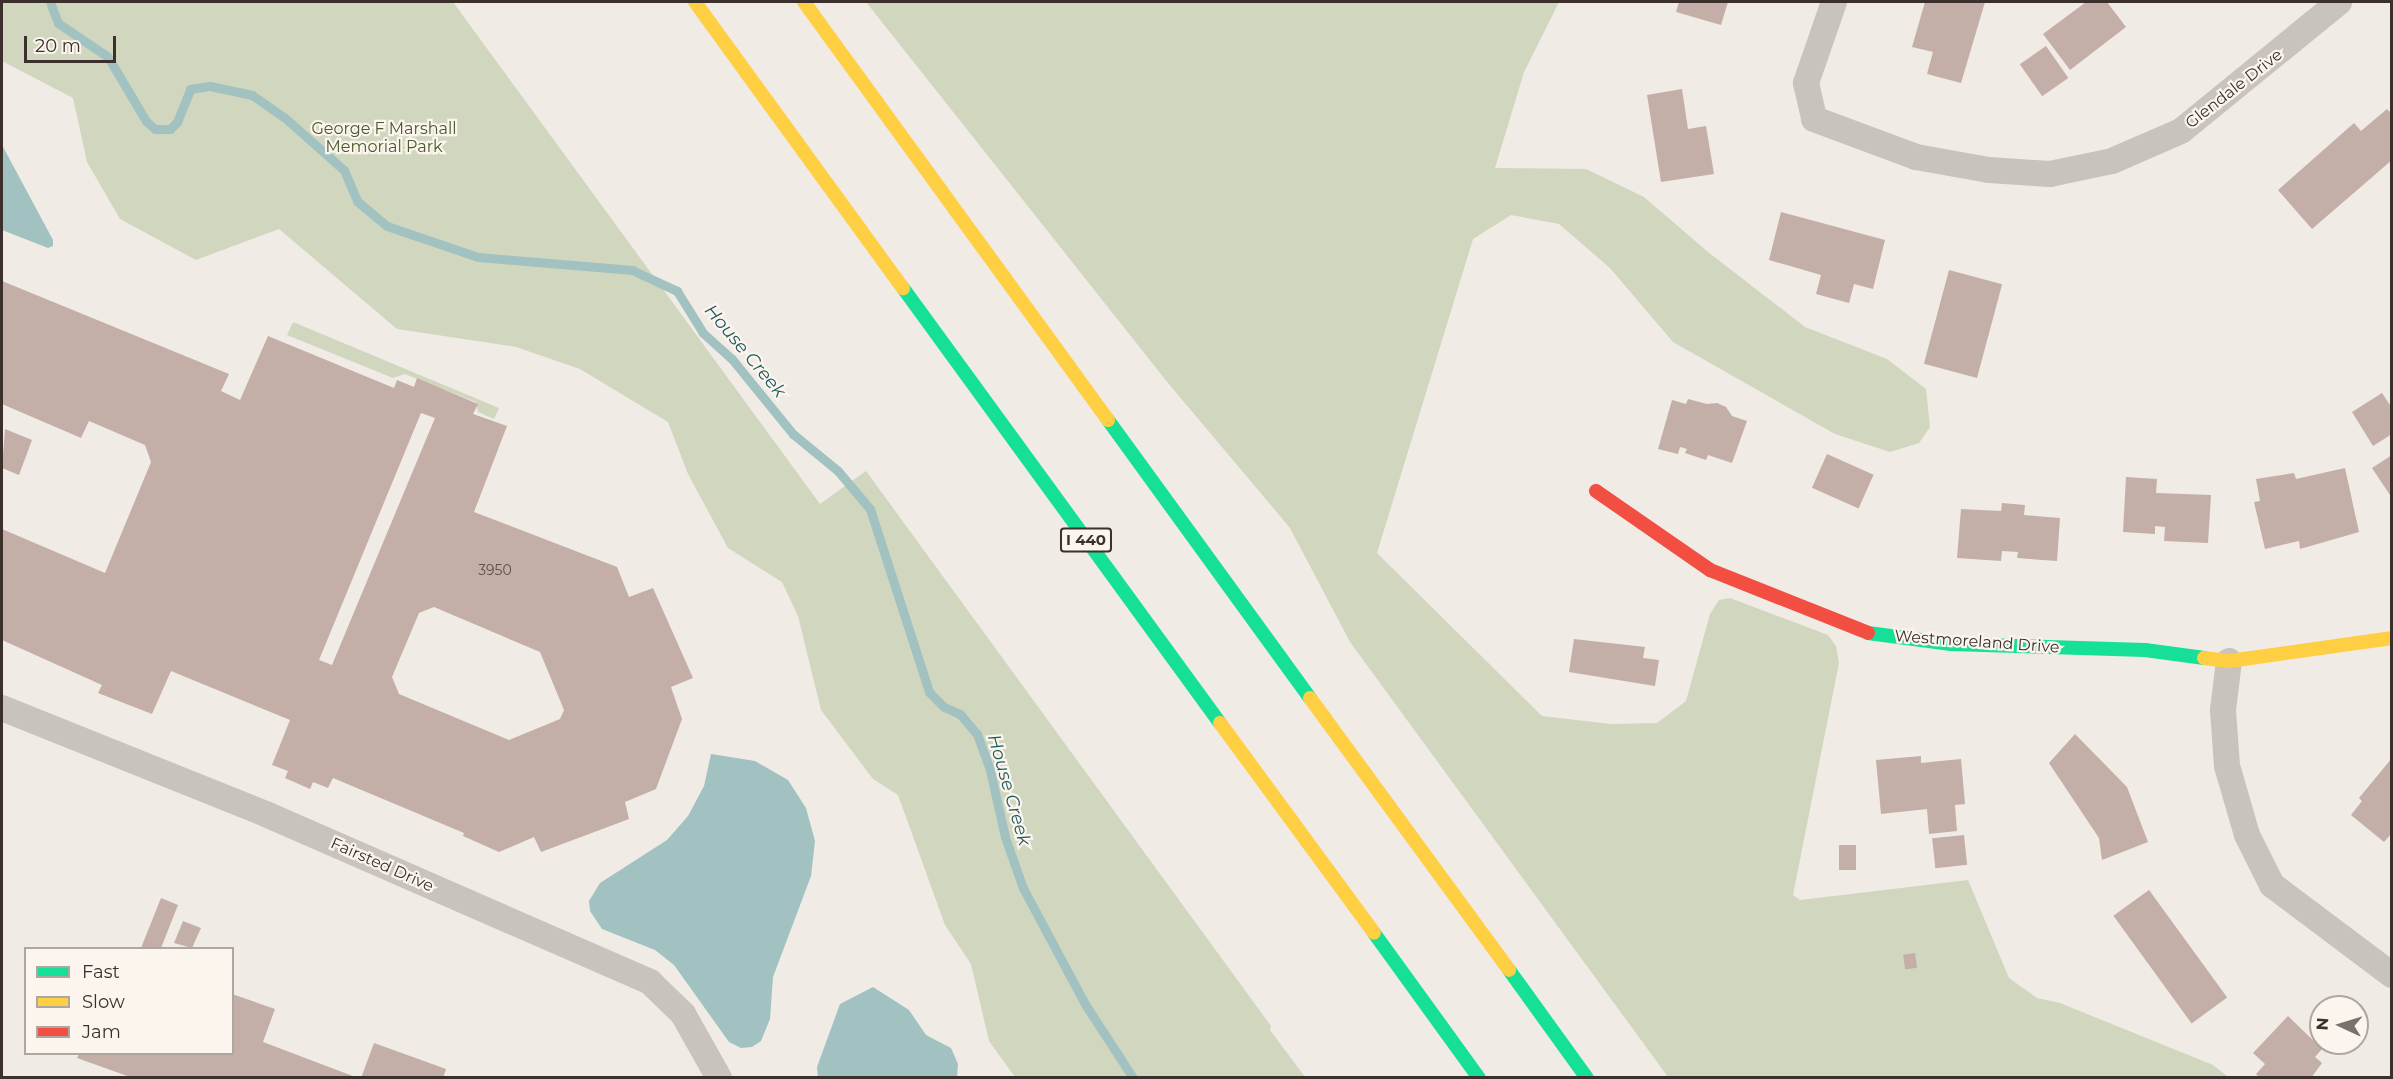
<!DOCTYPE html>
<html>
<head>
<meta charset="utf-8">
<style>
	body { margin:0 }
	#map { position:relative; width:2393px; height:1079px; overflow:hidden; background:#f0ebe5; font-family:Montserrat,sans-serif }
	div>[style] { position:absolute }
	.green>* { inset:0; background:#d1d6bf }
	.water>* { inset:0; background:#a1c2c1 }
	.stream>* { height:9px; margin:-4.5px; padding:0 4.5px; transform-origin:4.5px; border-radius:4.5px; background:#a1c2c1 }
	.building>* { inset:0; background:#c3afa7; transform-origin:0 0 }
	.street>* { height:26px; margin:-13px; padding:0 13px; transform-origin:13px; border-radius:13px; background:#c9c3be }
	.fast>* { height:14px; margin:-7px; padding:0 7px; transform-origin:7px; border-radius:7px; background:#16e098 }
	.slow>* { height:14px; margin:-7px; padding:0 7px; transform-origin:7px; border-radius:7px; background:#ffcf43 }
	.jam>* { height:14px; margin:-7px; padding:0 7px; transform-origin:7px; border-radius:7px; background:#f24e42 }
	span { translate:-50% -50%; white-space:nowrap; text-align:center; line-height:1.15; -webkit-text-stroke:4.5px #fbf5ee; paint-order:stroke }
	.number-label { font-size:14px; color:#5d504a }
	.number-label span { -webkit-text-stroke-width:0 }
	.shield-label span { padding:2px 4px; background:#fbf5ee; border:2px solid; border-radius:4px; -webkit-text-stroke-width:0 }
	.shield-label { font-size:15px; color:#3b302b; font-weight:700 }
	.street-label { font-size:16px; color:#3b302b }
	.park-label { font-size:16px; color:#4a5a2e }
	.water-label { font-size:18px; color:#1f5a5e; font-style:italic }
	.frame { position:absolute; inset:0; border:3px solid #3b302b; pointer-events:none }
	.legend { position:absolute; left:24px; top:947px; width:210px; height:108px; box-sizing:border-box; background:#fbf5ee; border:2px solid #aea6a0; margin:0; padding:8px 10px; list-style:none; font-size:18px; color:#3b302b }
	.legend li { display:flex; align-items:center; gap:12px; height:30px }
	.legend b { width:30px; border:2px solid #aea6a0 }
	.north { position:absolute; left:2309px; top:995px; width:60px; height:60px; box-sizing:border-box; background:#fbf5ee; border:2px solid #aea6a0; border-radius:50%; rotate:274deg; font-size:16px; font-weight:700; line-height:24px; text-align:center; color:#3b302b }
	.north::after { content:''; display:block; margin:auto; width:21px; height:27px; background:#7a716c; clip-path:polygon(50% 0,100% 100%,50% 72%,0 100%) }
	.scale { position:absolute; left:24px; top:36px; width:92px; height:27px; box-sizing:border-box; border:3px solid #3b302b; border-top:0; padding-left:8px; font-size:18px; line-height:21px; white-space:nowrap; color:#3b302b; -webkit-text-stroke:4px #fbf5ee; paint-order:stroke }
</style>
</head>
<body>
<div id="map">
	<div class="green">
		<i style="clip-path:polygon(2px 2px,453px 2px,820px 504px,866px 471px,1271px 1026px,1270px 1030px,1305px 1077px,1015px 1077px,989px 1041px,971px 964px,945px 925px,898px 795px,873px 779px,821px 710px,798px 616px,782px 582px,728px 548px,688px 474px,668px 422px,580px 369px,516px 347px,397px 329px,279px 229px,196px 260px,120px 219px,87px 162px,73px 98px,2px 61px)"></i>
		<i style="clip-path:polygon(866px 2px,1559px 2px,1524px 72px,1495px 168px,1586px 169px,1644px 197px,1708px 252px,1805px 327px,1887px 359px,1926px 389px,1930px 427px,1919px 443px,1890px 452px,1835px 434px,1673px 342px,1610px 268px,1559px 224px,1511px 215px,1473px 239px,1377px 553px,1542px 716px,1611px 724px,1657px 723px,1686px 701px,1710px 614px,1719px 600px,1730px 598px,1828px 635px,1836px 646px,1839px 663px,1793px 895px,1800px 900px,1968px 880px,2009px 978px,2037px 998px,2060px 1003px,2213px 1065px,2228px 1077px,1668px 1077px,1350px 642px,1290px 528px,1168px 383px)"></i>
		<i style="clip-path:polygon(293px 322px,499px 408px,494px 419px,478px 412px,476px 402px,405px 374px,393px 378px,287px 335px)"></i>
	</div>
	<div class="water">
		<i style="clip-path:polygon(2px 145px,53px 240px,53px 246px,48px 248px,2px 230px)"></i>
		<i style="clip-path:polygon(711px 754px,755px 761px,788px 780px,806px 808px,815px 841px,811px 876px,773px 977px,770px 1019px,761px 1041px,752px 1047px,741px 1048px,729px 1042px,674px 965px,655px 950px,602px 929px,590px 911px,589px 901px,600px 883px,667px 840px,688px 816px,704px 786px)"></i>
		<i style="clip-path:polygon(873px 987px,909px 1010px,926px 1035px,951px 1048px,958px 1064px,957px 1077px,818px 1077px,817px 1067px,840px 1004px)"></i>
	</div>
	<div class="stream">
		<i style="left:50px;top:2px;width:22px;rotate:69deg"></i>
		<i style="left:58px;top:23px;width:60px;rotate:34.2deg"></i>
		<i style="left:108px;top:57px;width:74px;rotate:59.3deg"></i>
		<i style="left:146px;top:121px;width:12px;rotate:42deg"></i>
		<i style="left:155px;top:129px;width:15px"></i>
		<i style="left:170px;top:129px;width:10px;rotate:-45deg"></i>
		<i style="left:177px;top:122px;width:35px;rotate:-68deg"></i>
		<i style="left:190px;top:89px;width:20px;rotate:-9deg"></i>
		<i style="left:210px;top:86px;width:43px;rotate:12.1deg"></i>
		<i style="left:252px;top:95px;width:39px;rotate:35deg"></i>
		<i style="left:284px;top:117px;width:80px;rotate:41.5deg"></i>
		<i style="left:344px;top:170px;width:34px;rotate:67deg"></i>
		<i style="left:357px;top:201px;width:39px;rotate:40deg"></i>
		<i style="left:387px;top:226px;width:96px;rotate:18.8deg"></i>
		<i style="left:478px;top:257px;width:155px;rotate:4.8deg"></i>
		<i style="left:632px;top:270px;width:50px;rotate:25deg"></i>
		<i style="left:677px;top:291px;width:49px;rotate:58.2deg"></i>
		<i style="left:703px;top:333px;width:39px;rotate:42deg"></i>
		<i style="left:732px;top:359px;width:97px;rotate:50.9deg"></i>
		<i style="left:793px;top:434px;width:58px;rotate:39.4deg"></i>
		<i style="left:838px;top:471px;width:50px;rotate:49.9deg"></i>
		<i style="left:870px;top:509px;width:192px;rotate:72.1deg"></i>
		<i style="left:929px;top:692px;width:21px;rotate:45deg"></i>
		<i style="left:944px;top:707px;width:17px;rotate:24deg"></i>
		<i style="left:960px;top:714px;width:26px;rotate:50deg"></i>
		<i style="left:977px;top:734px;width:38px;rotate:70deg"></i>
		<i style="left:990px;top:770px;width:69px;rotate:77.4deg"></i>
		<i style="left:1005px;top:837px;width:54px;rotate:70.6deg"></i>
		<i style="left:1023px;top:888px;width:132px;rotate:61.9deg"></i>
		<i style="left:1085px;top:1004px;width:88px;rotate:57deg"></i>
	</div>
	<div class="building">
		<i style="clip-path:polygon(1679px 2px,1728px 2px,1721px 25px,1676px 12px)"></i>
		<i style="clip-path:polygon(1925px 2px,1985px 2px,1961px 83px,1927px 74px,1933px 52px,1912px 47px)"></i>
		<i style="clip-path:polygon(2086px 2px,2107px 2px,2126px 27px,2070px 70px,2043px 34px)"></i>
		<i style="left:2046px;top:46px;width:39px;height:32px;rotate:55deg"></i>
		<i style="clip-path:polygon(1682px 89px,1688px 129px,1706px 126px,1714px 174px,1661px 182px,1647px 95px)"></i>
		<i style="clip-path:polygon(2387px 109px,2392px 114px,2392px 160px,2312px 229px,2278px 190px,2354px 123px,2361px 131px)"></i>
		<i style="clip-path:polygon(1781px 212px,1885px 240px,1873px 289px,1854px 284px,1849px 303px,1816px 294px,1821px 275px,1769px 260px)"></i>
		<i style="left:1949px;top:270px;width:55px;height:97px;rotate:15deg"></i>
		<i style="clip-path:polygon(evenodd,2px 281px,229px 374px,221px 391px,240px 400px,268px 336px,394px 388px,397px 380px,414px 387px,417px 378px,478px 404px,473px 414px,507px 426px,474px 512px,617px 567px,629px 597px,653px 588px,693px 678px,671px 687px,682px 719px,656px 789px,625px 802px,629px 819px,541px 852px,534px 837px,499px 852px,463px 836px,464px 833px,333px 778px,328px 788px,313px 782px,310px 789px,285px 778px,288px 771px,272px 765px,290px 720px,171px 671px,152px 714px,98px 693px,102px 685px,2px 640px,2px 529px,105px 573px,151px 462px,145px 445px,89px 421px,81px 438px,2px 404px,2px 281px,421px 413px,435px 418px,332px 665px,319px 660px,421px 413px,2px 281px,434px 607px,540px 652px,564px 710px,560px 719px,509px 740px,399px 694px,392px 677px,419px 613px,434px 607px)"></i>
		<i style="clip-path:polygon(2382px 393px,2392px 408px,2392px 434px,2373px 446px,2352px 412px)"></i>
		<i style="clip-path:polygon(1688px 399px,1707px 404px,1717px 403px,1726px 407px,1732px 416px,1747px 421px,1732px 463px,1708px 455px,1706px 460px,1685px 453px,1687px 449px,1680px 447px,1678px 454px,1658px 449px,1672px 400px,1686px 404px)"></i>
		<i style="clip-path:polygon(5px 429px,32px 440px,19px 475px,2px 468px)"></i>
		<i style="left:1827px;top:454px;width:51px;height:37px;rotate:24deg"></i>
		<i style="clip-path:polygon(2392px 455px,2392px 498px,2372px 468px)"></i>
		<i style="clip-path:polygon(2345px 468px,2359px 532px,2300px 549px,2299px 541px,2265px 549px,2254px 502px,2260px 501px,2256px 479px,2294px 473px,2296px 479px)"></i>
		<i style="clip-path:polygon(2126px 477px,2157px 479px,2156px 493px,2211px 495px,2208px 543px,2164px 541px,2165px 527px,2155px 526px,2155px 534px,2123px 532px)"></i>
		<i style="clip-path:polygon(2002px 503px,2025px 505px,2024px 515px,2060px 518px,2057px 561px,2017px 558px,2018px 552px,2002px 551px,2001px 561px,1957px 558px,1961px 509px,2001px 511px)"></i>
		<i style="clip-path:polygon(1574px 639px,1645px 647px,1643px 658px,1659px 660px,1655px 686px,1569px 672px)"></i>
		<i style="clip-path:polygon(2075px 734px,2127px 787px,2148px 842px,2102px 860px,2099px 838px,2049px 763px)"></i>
		<i style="clip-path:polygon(1921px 756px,1921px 763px,1961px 759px,1965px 804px,1955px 805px,1957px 831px,1929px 834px,1927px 809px,1881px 814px,1876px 760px)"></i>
		<i style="clip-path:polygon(2392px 758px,2392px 833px,2384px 842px,2351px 815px,2362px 801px,2359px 798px)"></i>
		<i style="left:1964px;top:835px;width:30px;height:32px;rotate:84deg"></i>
		<i style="left:1839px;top:845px;width:17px;height:25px"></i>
		<i style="left:2149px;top:890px;width:133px;height:44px;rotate:54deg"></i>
		<i style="clip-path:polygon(161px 898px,178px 905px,161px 948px,141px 948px)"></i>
		<i style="clip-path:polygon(183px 921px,201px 928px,192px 948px,174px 943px)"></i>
		<i style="left:1915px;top:953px;width:15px;height:12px;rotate:82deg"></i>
		<i style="clip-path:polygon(232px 994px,275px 1009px,263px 1042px,358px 1078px,133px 1078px,77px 1058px,79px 1054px,232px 1054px)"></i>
		<i style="clip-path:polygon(2288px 1016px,2322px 1049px,2315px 1057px,2322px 1063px,2311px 1078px,2260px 1078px,2256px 1074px,2265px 1064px,2253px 1053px)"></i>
		<i style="clip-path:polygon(374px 1043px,446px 1069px,443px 1078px,361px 1078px)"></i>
	</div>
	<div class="street">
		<i style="left:1834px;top:2px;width:86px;rotate:109.1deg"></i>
		<i style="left:1806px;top:83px;width:37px;rotate:77deg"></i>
		<i style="left:1814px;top:119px;width:109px;rotate:20.4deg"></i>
		<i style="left:1916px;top:157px;width:74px;rotate:10.1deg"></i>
		<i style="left:1989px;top:170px;width:61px;rotate:3.8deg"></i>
		<i style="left:2050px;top:174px;width:63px;rotate:-11.8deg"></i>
		<i style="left:2112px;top:161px;width:75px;rotate:-23.5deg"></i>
		<i style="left:2181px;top:131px;width:204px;rotate:-39.2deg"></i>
		<i style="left:2229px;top:661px;width:49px;rotate:97deg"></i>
		<i style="left:2223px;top:710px;width:56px;rotate:85.9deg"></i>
		<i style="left:2227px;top:766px;width:72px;rotate:73.8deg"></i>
		<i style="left:2247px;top:835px;width:56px;rotate:63.4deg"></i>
		<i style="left:2272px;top:885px;width:150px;rotate:36.9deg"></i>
		<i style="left:2px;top:708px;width:287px;rotate:21.9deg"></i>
		<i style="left:268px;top:815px;width:417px;rotate:23.6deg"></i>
		<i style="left:650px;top:982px;width:46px;rotate:44.1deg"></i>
		<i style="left:683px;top:1014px;width:73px;rotate:60.6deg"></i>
	</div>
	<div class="fast">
		<i style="left:903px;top:288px;width:538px;rotate:53.92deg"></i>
		<i style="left:1108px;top:420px;width:344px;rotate:54deg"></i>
		<i style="left:1868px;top:633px;width:84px;rotate:7.5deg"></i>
		<i style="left:1951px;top:644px;width:194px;rotate:1.8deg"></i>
		<i style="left:2145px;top:650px;width:60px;rotate:7.7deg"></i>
		<i style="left:1374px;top:933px;width:179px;rotate:54.1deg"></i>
		<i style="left:1509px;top:970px;width:133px;rotate:54.2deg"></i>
	</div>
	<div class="slow">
		<i style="left:695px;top:2px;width:354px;rotate:54deg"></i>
		<i style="left:804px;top:2px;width:517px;rotate:53.97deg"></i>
		<i style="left:2204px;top:658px;width:25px;rotate:7deg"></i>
		<i style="left:2229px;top:661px;width:165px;rotate:-8deg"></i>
		<i style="left:1310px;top:698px;width:337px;rotate:53.8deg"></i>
		<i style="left:1220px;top:723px;width:260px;rotate:53.7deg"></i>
	</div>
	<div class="jam">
		<i style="left:1596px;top:491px;width:139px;rotate:34.7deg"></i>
		<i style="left:1710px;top:570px;width:170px;rotate:21.7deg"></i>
	</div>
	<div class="number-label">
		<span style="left:495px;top:570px">3950</span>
	</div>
	<div class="shield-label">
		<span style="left:1086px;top:540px">I 440</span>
	</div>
	<div class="street-label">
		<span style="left:2234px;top:89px;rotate:-38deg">Glendale Drive</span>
		<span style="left:1977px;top:642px;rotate:4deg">Westmoreland Drive</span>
		<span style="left:382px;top:865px;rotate:24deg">Fairsted Drive</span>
	</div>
	<div class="park-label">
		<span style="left:384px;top:138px">George F Marshall<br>Memorial Park</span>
	</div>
	<div class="water-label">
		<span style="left:745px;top:351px;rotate:50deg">House Creek</span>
		<span style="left:1009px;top:790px;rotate:74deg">House Creek</span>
	</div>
	<div class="frame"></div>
	<ul class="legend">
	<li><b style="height:8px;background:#16e098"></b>Fast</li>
	<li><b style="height:8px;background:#ffcf43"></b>Slow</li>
	<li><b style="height:8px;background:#f24e42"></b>Jam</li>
	</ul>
	<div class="north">N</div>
	<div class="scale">20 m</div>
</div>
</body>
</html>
